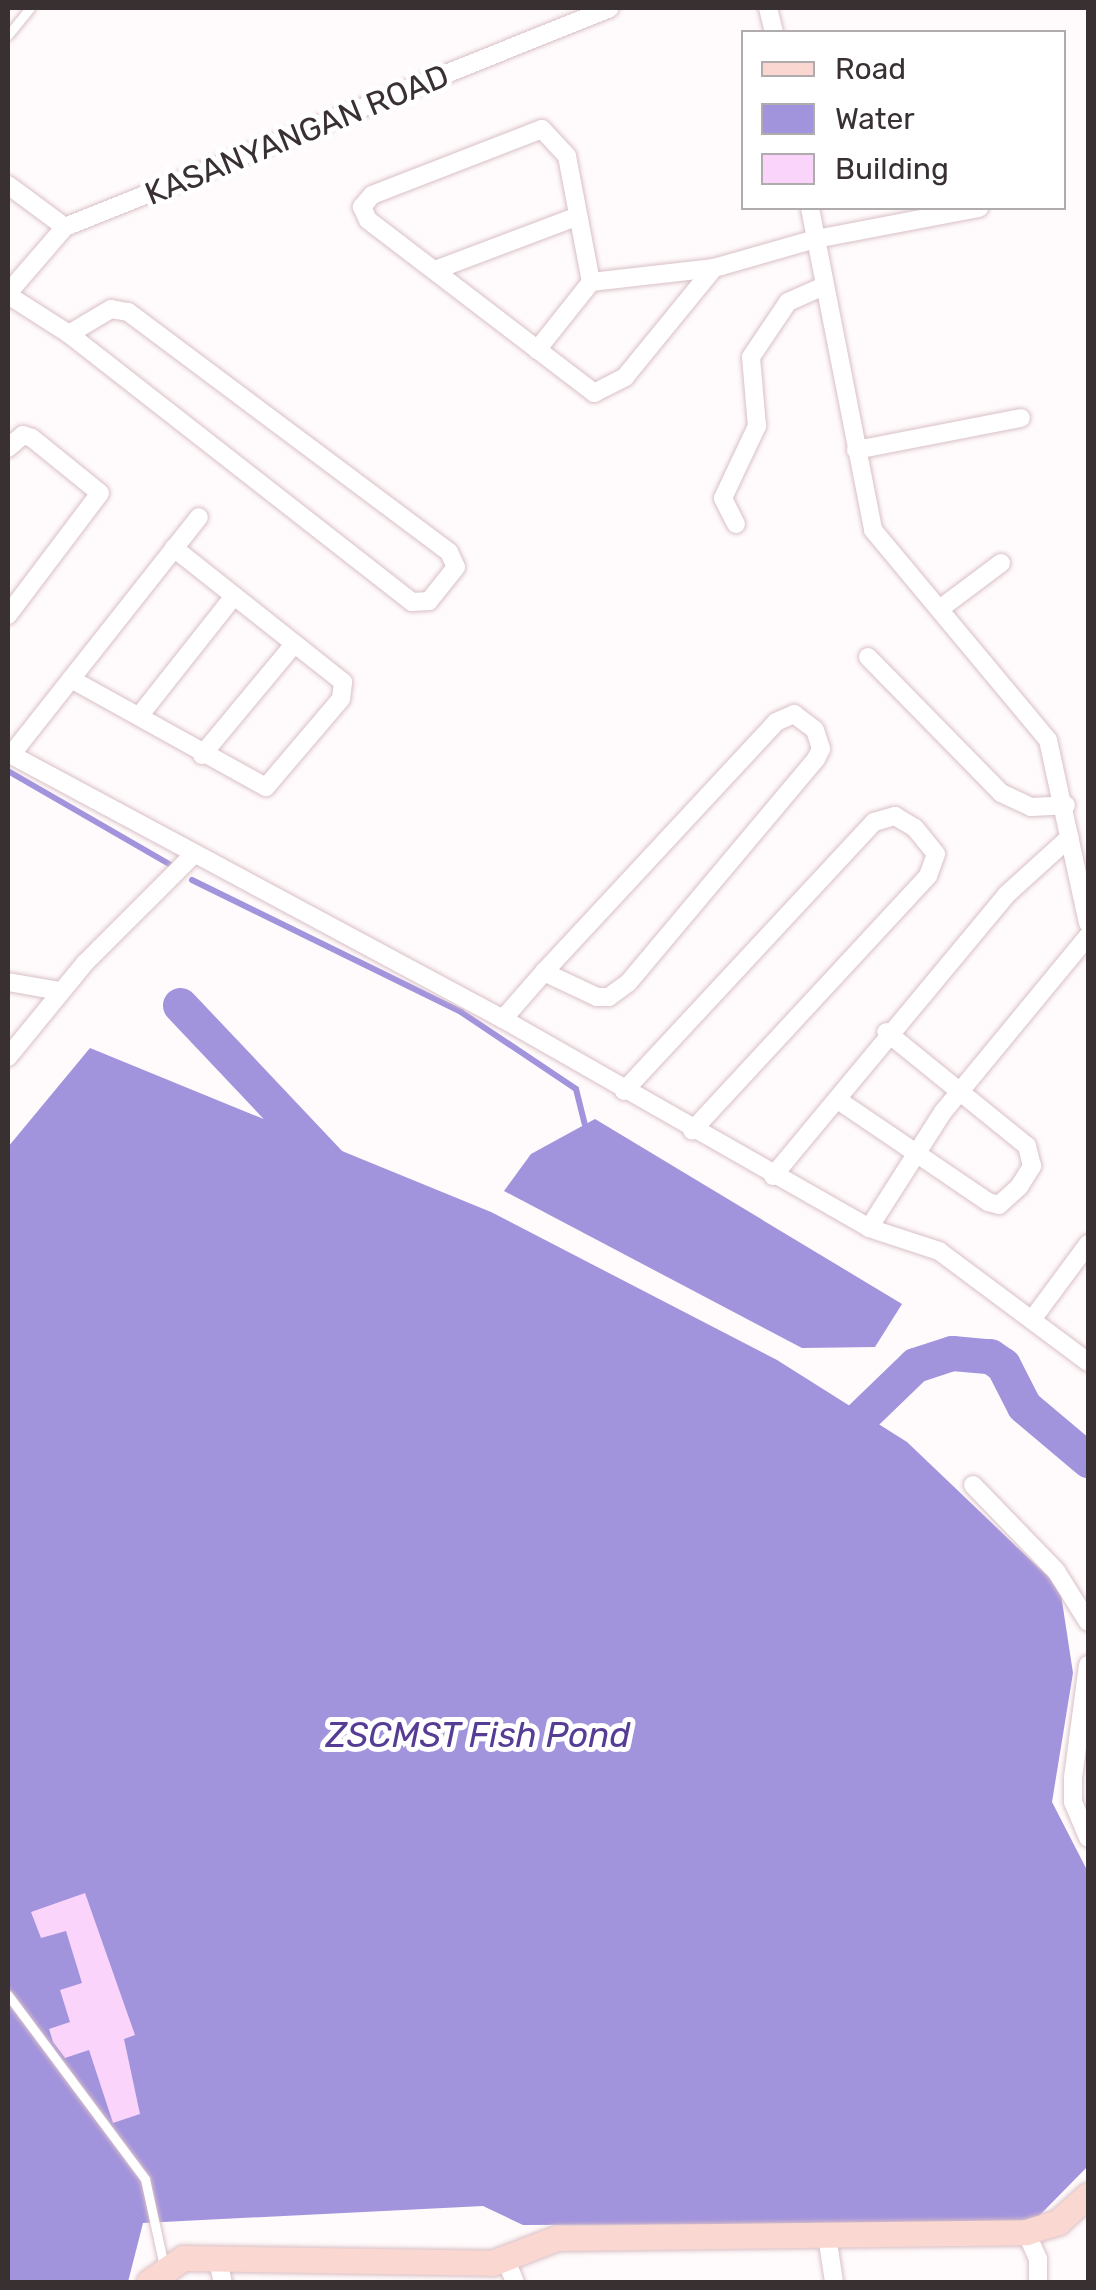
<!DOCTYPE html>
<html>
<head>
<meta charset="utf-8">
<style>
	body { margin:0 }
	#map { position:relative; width:1096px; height:2290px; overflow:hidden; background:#fffafb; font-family:Rubik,sans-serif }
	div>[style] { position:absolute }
	.water>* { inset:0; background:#a293dd }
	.stream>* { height:6px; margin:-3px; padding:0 3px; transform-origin:3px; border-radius:3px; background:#a293dd }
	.river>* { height:35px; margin:-17.5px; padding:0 17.5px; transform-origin:17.5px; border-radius:17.5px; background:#a293dd }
	.building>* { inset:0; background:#fad4fa }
	.roads { filter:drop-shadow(0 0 2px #d8c0c6) drop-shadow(0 0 2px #d8c0c6) }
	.lane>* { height:9px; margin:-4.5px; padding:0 4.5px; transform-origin:4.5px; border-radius:4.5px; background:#fff }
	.street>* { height:18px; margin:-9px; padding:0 9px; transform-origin:9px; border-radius:9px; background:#fff }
	.secondary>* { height:25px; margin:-12.5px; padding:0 12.5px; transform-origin:12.5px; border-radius:12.5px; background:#fad7d0 }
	span { translate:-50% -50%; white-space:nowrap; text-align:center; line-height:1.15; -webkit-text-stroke:10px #fff; paint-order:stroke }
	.street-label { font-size:32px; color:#393032 }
	.water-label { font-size:35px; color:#553c94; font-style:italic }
	.frame { position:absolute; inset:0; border:10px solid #393032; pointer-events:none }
	.legend { position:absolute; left:741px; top:30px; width:325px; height:180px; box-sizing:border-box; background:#fff; border:2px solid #b0acad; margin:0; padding:12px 18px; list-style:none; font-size:30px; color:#393032 }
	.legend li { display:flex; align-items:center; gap:20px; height:50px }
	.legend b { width:50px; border:2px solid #b0acad }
</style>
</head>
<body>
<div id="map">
	<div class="water">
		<i style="clip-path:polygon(90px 1048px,491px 1212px,777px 1360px,907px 1442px,1060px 1588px,1073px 1673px,1052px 1802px,1088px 1872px,1088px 2166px,1032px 2223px,523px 2225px,483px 2206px,143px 2223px,128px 2282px,8px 2282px,8px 1147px)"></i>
		<i style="clip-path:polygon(595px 1119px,902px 1304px,875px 1347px,802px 1348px,504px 1191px,531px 1154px)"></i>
	</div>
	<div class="stream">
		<i style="left:8px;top:771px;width:188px;rotate:30deg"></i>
		<i style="left:192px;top:880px;width:300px;rotate:26.1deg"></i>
		<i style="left:461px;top:1012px;width:138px;rotate:33.8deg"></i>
		<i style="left:576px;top:1089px;width:36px;rotate:76deg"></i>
	</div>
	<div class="river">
		<i style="left:180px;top:1005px;width:228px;rotate:46.6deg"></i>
		<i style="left:830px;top:1447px;width:118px;rotate:-44deg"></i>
		<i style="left:915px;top:1365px;width:39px;rotate:-18deg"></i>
		<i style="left:952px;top:1353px;width:38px;rotate:5deg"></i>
		<i style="left:990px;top:1356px;width:16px;rotate:35deg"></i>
		<i style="left:1003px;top:1365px;width:46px;rotate:62.9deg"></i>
		<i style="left:1024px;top:1406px;width:84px;rotate:40.2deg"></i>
	</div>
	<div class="building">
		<i style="clip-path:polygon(85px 1893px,135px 2035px,124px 2039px,140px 2114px,113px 2123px,89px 2050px,65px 2058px,53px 2042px,49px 2029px,70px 2022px,60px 1990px,82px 1983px,66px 1931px,41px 1938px,31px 1912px)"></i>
	</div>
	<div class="roads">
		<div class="lane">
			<i style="left:8px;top:35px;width:35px;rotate:-51deg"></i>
			<i style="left:8px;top:1995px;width:229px;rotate:53.3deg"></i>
			<i style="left:145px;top:2179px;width:89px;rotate:77.7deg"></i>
		</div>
		<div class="street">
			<i style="left:768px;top:8px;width:25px;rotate:76deg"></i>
			<i style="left:8px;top:185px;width:71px;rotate:36.4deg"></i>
			<i style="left:810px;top:208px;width:328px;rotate:78.9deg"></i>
			<i style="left:873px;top:530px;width:273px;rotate:50.2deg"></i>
			<i style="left:1048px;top:740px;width:187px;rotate:77.7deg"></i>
			<i style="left:438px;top:269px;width:150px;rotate:-20.7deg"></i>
			<i style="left:591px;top:282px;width:128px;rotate:-100.8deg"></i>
			<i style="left:567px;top:156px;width:37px;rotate:-133deg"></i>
			<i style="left:542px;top:129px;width:182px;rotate:158.8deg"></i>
			<i style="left:372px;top:195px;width:16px;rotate:130deg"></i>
			<i style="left:362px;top:207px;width:14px;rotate:65deg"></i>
			<i style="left:368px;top:220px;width:285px;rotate:37.4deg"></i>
			<i style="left:594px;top:393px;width:35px;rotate:-27deg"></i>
			<i style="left:625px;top:377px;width:141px;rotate:-50.8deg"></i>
			<i style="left:8px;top:293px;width:87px;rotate:-49.2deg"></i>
			<i style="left:65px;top:227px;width:587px;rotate:-21.89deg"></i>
			<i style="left:8px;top:295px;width:72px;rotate:32.6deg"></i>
			<i style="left:69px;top:334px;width:435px;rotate:38deg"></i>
			<i style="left:412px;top:602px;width:17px;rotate:-3deg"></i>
			<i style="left:429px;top:601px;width:43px;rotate:-51.5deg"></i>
			<i style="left:456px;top:567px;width:17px;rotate:-115deg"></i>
			<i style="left:449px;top:552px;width:401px;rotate:-143.2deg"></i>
			<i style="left:128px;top:312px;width:17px;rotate:-170deg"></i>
			<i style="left:111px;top:309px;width:49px;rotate:149.2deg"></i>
			<i style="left:537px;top:350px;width:87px;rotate:-51.5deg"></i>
			<i style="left:591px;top:282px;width:124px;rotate:-6.5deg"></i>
			<i style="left:714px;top:268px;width:106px;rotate:-15.9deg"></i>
			<i style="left:816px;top:239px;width:166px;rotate:-10.8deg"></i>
			<i style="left:8px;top:448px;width:20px;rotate:-41deg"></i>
			<i style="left:23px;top:435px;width:9px;rotate:18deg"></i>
			<i style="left:32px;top:438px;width:87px;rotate:39deg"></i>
			<i style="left:100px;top:493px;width:153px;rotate:127deg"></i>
			<i style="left:856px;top:450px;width:168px;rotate:-11deg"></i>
			<i style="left:736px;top:524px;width:29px;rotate:-117deg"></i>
			<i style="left:723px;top:498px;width:80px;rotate:-64.7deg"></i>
			<i style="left:757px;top:426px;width:69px;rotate:-95deg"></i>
			<i style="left:751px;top:357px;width:66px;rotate:-56.1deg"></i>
			<i style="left:788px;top:302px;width:39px;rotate:-24deg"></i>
			<i style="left:941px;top:608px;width:75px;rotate:-36.9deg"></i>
			<i style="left:868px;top:657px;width:190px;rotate:45.6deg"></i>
			<i style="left:1001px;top:793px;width:33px;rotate:25deg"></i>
			<i style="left:1031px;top:807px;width:35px;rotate:-3deg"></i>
			<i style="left:71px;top:679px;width:223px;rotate:29deg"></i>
			<i style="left:266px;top:787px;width:116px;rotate:-49.6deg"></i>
			<i style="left:341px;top:699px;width:17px;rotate:-83deg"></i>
			<i style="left:343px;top:682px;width:216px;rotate:-141.6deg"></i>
			<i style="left:140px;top:715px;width:152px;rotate:-51.7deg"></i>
			<i style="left:8px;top:753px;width:562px;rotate:28.25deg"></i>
			<i style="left:503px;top:1019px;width:421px;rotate:29.7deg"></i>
			<i style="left:869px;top:1228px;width:74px;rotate:18.2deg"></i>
			<i style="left:939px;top:1251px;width:186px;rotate:36.7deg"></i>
			<i style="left:11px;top:755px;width:303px;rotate:-51.7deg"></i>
			<i style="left:202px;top:755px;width:144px;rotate:-50.3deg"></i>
			<i style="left:8px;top:982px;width:53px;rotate:9.8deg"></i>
			<i style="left:503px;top:1019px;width:62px;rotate:-48.9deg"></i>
			<i style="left:544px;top:972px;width:341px;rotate:-47.1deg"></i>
			<i style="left:776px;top:722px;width:20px;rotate:-24deg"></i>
			<i style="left:794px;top:714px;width:26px;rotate:37deg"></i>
			<i style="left:815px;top:730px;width:20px;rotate:72deg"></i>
			<i style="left:821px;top:749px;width:11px;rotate:117deg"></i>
			<i style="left:816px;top:759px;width:292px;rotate:130deg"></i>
			<i style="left:628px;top:983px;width:24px;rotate:144deg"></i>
			<i style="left:609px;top:997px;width:12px;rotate:180deg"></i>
			<i style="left:597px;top:997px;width:59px;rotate:-154.7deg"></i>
			<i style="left:8px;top:1057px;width:122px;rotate:-50.7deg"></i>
			<i style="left:85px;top:963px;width:153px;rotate:-45deg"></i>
			<i style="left:624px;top:1091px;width:367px;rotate:-47.1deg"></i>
			<i style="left:874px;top:822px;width:22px;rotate:-16deg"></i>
			<i style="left:895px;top:816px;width:23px;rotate:31deg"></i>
			<i style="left:915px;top:828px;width:33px;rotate:51deg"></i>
			<i style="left:936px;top:854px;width:23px;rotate:110deg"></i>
			<i style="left:928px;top:876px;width:347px;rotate:132.8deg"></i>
			<i style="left:838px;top:1100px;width:181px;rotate:34.2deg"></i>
			<i style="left:988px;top:1202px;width:11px;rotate:15deg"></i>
			<i style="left:999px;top:1205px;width:27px;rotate:-42deg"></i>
			<i style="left:1019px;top:1187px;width:25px;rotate:-58deg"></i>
			<i style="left:1032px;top:1166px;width:21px;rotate:-104deg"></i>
			<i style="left:1027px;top:1146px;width:181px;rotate:-141deg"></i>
			<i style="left:773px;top:1176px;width:365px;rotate:-50.3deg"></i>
			<i style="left:1006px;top:895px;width:86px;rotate:-42.2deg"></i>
			<i style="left:869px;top:1228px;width:138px;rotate:-57.5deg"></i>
			<i style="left:943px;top:1112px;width:228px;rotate:-50.5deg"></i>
			<i style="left:1034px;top:1317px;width:91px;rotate:-53.5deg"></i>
			<i style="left:973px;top:1485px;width:120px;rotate:46deg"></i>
			<i style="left:1056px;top:1571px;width:60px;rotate:57.9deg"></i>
			<i style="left:1088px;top:1665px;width:114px;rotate:97.6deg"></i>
			<i style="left:1073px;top:1778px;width:24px;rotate:90deg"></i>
			<i style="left:1073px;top:1802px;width:39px;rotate:67deg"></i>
			<i style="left:1026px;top:2232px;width:30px;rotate:66deg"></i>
			<i style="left:1038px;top:2259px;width:23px;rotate:90deg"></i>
			<i style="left:827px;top:2236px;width:47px;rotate:81.3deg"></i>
			<i style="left:217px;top:2257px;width:26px;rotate:77deg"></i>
			<i style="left:506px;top:2260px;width:24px;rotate:68deg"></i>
		</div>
		<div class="secondary">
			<i style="left:149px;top:2282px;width:42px;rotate:-35.2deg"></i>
			<i style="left:183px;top:2258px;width:309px;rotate:0.9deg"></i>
			<i style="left:492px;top:2263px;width:70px;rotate:-21deg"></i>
			<i style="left:557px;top:2238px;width:469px;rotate:-0.7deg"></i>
			<i style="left:1026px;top:2232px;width:34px;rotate:-17deg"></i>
			<i style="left:1058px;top:2222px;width:40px;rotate:-42deg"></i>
		</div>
	</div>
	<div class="street-label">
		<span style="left:297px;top:135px;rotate:-22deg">KASANYANGAN ROAD</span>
	</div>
	<div class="water-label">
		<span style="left:478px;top:1735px">ZSCMST Fish Pond</span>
	</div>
	<div class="frame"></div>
	<ul class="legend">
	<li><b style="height:12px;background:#fad7d0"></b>Road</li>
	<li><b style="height:28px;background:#a293dd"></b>Water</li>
	<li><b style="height:28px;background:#fad4fa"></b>Building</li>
	</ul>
</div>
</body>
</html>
